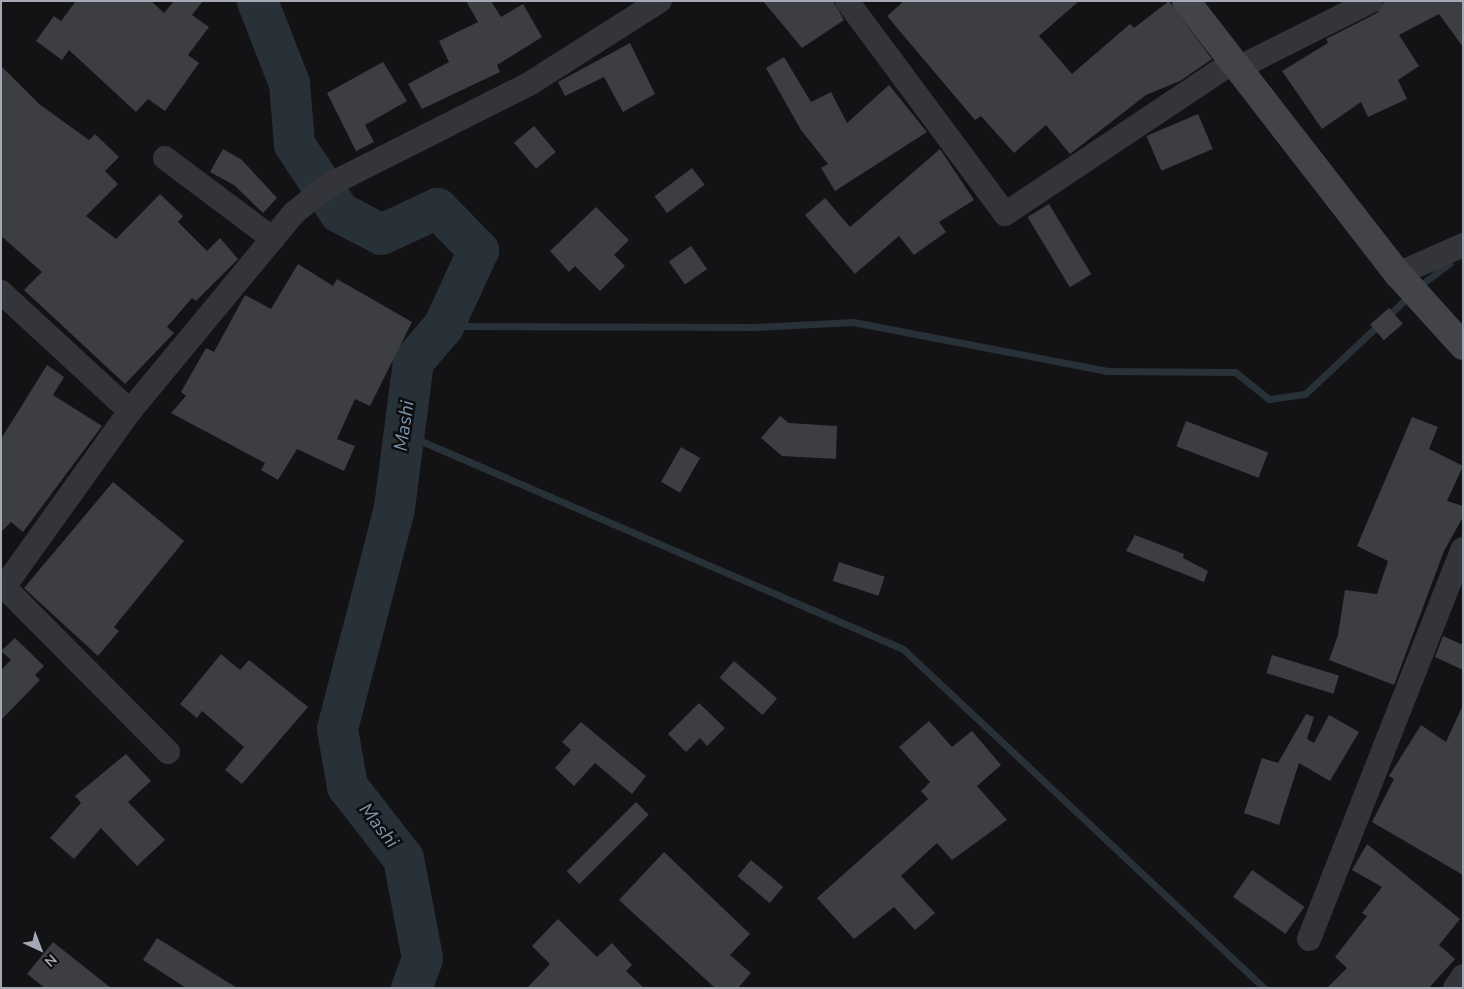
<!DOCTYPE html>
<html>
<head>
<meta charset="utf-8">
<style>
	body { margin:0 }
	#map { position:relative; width:1464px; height:989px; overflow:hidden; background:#131315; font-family:"Nunito Sans",sans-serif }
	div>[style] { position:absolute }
	.stream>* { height:7px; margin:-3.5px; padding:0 3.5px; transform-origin:3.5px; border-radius:3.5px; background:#293138 }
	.river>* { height:41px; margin:-20.5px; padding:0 20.5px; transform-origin:20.5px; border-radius:20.5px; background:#293138 }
	.building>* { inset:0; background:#3d3e42; transform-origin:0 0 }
	.street>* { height:24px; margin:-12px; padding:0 12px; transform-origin:12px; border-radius:12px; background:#34353a }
	.secondary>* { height:28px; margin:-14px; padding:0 14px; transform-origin:14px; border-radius:14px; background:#42444a }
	span { translate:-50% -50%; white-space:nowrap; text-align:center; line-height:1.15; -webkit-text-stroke:5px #0e0e10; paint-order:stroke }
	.water-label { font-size:19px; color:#7b97b0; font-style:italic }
	.frame { position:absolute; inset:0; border:2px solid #a5a9b5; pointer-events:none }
	.north { position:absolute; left:15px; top:924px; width:50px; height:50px; -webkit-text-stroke:4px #0e0e10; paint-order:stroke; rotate:137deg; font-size:14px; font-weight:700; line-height:20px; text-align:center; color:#a5a9b5 }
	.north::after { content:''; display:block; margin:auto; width:18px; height:22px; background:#a5a9b5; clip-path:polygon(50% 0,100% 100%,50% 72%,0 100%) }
</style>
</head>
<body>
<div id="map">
	<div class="stream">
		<i style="left:1418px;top:287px;width:39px;rotate:-37deg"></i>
		<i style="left:443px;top:326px;width:312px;rotate:0.2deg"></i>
		<i style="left:755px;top:327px;width:98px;rotate:-2.9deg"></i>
		<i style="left:853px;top:322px;width:259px;rotate:10.9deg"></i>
		<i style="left:1107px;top:371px;width:128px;rotate:0.4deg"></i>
		<i style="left:1235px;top:372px;width:43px;rotate:38.5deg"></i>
		<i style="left:1269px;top:399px;width:36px;rotate:-8deg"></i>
		<i style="left:1305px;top:394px;width:144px;rotate:-43.3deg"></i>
		<i style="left:405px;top:434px;width:542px;rotate:23.35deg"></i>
		<i style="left:903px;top:649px;width:495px;rotate:43.2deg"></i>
	</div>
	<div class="river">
		<i style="left:257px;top:1px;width:88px;rotate:68.7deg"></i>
		<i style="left:289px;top:83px;width:61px;rotate:85.3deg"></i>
		<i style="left:294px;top:144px;width:82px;rotate:56.5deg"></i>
		<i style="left:339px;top:212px;width:47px;rotate:27.6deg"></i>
		<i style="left:381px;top:234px;width:62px;rotate:-24.9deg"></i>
		<i style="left:437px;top:208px;width:59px;rotate:45.7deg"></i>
		<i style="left:478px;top:250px;width:84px;rotate:114.7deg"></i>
		<i style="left:443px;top:326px;width:46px;rotate:130.6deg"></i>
		<i style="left:413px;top:361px;width:148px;rotate:97.4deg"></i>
		<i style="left:394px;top:508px;width:228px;rotate:104.5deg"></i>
		<i style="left:337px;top:729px;width:58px;rotate:80deg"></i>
		<i style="left:347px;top:786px;width:91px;rotate:52.1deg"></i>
		<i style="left:403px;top:858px;width:102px;rotate:79.2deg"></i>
		<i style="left:422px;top:958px;width:32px;rotate:110deg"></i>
	</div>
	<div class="building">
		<i style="clip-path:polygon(76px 1px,151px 1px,164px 13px,174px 1px,203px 1px,192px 15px,209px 27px,188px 55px,199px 63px,165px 111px,148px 99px,136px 112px,69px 50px,62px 60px,36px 41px,54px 16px,61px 21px)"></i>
		<i style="clip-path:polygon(466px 1px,491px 1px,501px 17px,523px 4px,542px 37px,497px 65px,500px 72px,422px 109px,408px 84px,449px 62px,439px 41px,478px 22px)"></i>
		<i style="clip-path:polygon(763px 1px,833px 1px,844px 20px,802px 48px)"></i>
		<i style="clip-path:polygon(904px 1px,1079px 1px,1039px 36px,1072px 74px,1130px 24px,1134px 28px,1169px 1px,1212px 59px,1180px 81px,1146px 95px,1070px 154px,1046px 125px,1014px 153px,981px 116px,975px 120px,887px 16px)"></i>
		<i style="clip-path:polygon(1385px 1px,1463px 1px,1463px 47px,1439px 14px,1399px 35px,1419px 66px,1398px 80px,1407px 99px,1368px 117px,1361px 102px,1322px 129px,1282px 71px,1328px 43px,1326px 39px,1377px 13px)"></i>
		<i style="clip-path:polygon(630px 43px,655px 94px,623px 112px,604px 77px,565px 96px,558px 82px)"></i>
		<i style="clip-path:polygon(784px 57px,811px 102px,831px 92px,847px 123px,889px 85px,927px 132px,835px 191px,821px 168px,828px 164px,801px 130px,766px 68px)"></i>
		<i style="clip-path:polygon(383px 62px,407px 101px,365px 125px,374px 142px,356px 151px,327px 93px)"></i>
		<i style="clip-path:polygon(1px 66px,39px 104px,89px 140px,95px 134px,119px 157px,105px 171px,118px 184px,86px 216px,116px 239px,160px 194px,183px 216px,178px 222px,207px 251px,220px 238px,238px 259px,196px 301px,192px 298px,167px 327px,174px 333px,125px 384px,24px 290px,42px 272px,1px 236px)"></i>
		<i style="left:1198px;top:114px;width:38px;height:56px;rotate:67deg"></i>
		<i style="left:534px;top:126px;width:34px;height:26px;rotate:50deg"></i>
		<i style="clip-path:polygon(223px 149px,242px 160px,277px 198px,263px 213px,234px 185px,210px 172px)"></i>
		<i style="clip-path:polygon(940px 149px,974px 200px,939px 222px,946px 232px,914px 255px,899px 236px,855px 274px,805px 215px,825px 198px,850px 227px)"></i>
		<i style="left:692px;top:168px;width:21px;height:47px;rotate:53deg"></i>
		<i style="left:1049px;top:204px;width:82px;height:25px;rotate:59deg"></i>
		<i style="clip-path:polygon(596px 207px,629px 240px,614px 255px,625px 266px,600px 291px,575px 266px,569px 272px,550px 251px)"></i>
		<i style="left:691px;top:246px;width:28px;height:27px;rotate:55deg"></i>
		<i style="clip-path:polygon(298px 264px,333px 286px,337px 279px,412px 322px,370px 406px,355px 399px,337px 439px,355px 446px,344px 471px,297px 449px,278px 480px,261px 470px,265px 463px,171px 413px,186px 396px,181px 392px,206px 348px,214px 352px,245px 295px,271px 309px)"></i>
		<i style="left:1389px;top:308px;width:21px;height:25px;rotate:49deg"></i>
		<i style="clip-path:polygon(47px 365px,64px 377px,53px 395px,102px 426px,23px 532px,11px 522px,1px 532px,1px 439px)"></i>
		<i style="clip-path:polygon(780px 416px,789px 423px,837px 426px,836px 459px,782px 456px,761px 438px)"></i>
		<i style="clip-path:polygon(1412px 417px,1438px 427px,1429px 449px,1463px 466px,1447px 501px,1463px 506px,1463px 517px,1444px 551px,1394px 685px,1329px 660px,1338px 635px,1345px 590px,1377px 594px,1388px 561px,1357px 546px)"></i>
		<i style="left:1186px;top:421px;width:88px;height:27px;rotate:21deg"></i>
		<i style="left:681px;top:447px;width:22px;height:40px;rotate:30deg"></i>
		<i style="clip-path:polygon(113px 482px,184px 541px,114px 627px,119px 631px,98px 656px,24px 588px)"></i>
		<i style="clip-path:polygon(1135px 535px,1184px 554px,1183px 558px,1208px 571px,1204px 582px,1126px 551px)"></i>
		<i style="left:839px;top:562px;width:48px;height:20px;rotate:18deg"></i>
		<i style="clip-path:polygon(1443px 636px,1463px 645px,1463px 670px,1435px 657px)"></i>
		<i style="clip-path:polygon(15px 638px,44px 666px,35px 675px,40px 680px,1px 720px,1px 670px,11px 660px,1px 651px)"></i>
		<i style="clip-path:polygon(221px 654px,240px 670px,249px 660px,308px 707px,242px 784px,225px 770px,244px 747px,202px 711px,197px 718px,180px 704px)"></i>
		<i style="left:1272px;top:655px;width:70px;height:19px;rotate:17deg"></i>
		<i style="left:734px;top:661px;width:57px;height:22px;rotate:41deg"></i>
		<i style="clip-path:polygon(699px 703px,725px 728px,707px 746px,700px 738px,686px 752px,668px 734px)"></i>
		<i style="clip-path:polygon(1463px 705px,1463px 875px,1372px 822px,1394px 779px,1389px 776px,1421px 725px,1446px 742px)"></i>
		<i style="clip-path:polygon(1306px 714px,1314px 717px,1307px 739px,1314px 743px,1329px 715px,1359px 732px,1330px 781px,1299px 763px,1279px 825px,1244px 813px,1262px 758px,1278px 763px)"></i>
		<i style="clip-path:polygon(929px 721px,952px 747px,972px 731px,1001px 765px,977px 786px,1007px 820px,952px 860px,937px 843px,901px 876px,935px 913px,915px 930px,894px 907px,854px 939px,817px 898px,928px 799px,921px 791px,930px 782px,899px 747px)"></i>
		<i style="clip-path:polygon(581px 722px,646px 776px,632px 794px,595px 763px,574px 786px,555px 768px,571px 750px,562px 742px)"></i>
		<i style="clip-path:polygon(126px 754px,151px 781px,128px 802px,165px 840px,137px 866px,101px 828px,74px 859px,50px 838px,81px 803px,75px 796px)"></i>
		<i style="left:636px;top:802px;width:18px;height:98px;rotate:45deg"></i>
		<i style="clip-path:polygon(1367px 844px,1460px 919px,1439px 945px,1455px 959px,1429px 988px,1327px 988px,1347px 968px,1335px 957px,1367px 916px,1362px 913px,1382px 887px,1352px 870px)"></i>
		<i style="clip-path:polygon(664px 852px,750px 934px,730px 955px,751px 973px,738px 988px,715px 988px,619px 900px)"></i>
		<i style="left:751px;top:860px;width:42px;height:21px;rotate:40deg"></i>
		<i style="left:1252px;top:870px;width:64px;height:33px;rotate:35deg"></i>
		<i style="clip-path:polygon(558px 919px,597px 957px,612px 943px,632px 965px,626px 971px,644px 988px,527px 988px,550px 964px,532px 946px)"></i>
		<i style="clip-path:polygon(157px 938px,237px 988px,186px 988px,143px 960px)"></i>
		<i style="clip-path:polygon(53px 942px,111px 988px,45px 988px,27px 974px)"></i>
	</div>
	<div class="street">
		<i style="left:847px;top:1px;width:265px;rotate:53.4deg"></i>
		<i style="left:1005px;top:214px;width:272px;rotate:-33.7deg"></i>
		<i style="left:1236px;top:69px;width:151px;rotate:-26.7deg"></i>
		<i style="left:165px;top:158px;width:135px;rotate:36.9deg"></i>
		<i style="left:1398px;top:274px;width:71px;rotate:-24deg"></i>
		<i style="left:1px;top:292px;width:176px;rotate:42.7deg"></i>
		<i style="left:168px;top:752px;width:233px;rotate:-134.8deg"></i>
		<i style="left:4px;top:587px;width:216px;rotate:-54.4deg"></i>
		<i style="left:130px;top:411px;width:257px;rotate:-50.4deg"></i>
		<i style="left:294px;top:213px;width:43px;rotate:-39.3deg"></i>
		<i style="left:327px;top:186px;width:226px;rotate:-26.8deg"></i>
		<i style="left:529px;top:84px;width:155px;rotate:-32.4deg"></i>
		<i style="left:1309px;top:939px;width:419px;rotate:-68.5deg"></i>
		<i style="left:1455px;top:988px;width:14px;rotate:-56deg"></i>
	</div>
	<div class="secondary">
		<i style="left:1186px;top:1px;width:346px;rotate:52.2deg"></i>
		<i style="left:1398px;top:274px;width:97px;rotate:47.9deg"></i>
	</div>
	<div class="water-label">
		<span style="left:405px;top:426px;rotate:-82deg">Mashi</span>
		<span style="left:378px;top:826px;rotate:52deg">Mashi</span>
	</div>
	<div class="frame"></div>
	<div class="north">N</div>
</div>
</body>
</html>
